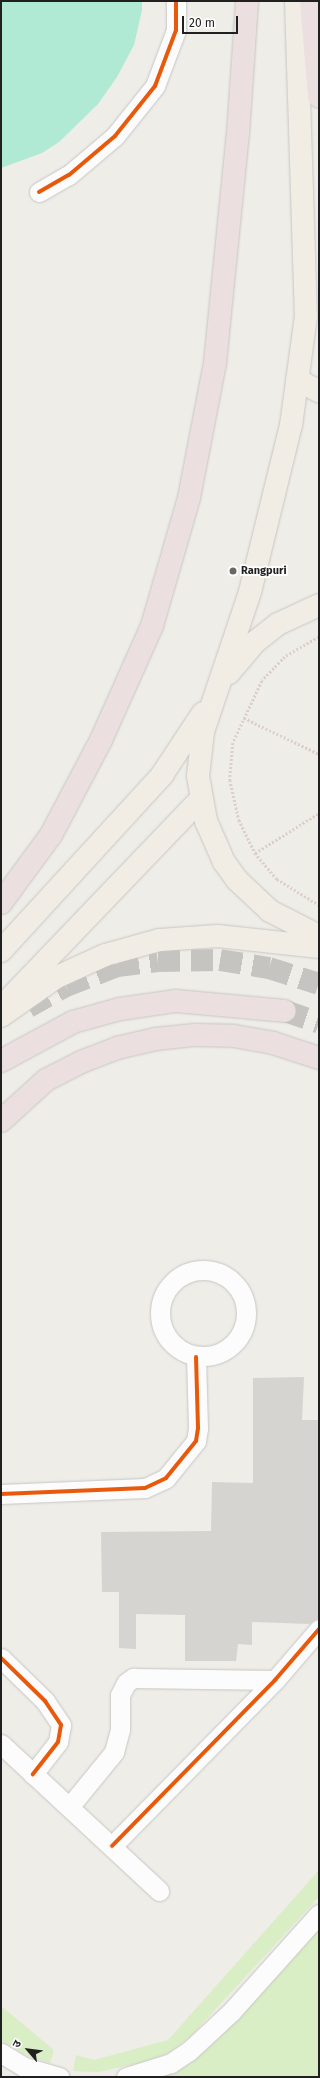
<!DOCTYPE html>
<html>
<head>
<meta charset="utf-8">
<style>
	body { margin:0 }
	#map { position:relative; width:320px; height:2078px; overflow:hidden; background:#eeede8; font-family:"Fira Sans","Noto Sans Devanagari",sans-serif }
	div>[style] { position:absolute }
	.grass>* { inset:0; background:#d9eec5 }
	.pitch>* { inset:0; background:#b0e9d4 }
	.building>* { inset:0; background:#d6d4d1 }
	.highway-tunnel>* { height:22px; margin-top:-11px; transform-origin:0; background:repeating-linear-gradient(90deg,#c5c4c0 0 22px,transparent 0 33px) }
	.path>* { height:2.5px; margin-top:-1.25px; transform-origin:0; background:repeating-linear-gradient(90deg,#dcceca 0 2px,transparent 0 4px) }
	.roads { filter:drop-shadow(0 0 1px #c7c6c4) drop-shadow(0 0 1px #c7c6c4) }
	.minor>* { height:19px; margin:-9.5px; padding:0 9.5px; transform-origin:9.5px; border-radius:9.5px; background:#fcfcfc }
	.minor>.ring { margin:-9.5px; padding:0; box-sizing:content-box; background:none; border:19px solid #fcfcfc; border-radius:50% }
	.major>* { height:22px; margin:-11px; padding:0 11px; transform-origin:11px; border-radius:11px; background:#f1ede5 }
	.highway>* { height:22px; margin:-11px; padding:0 11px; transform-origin:11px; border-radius:11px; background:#ebdfe0 }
	.cycleway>* { height:4px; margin:-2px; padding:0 2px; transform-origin:2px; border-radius:2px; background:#e8590c }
	.dots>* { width:11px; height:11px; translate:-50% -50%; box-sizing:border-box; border:2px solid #fff; border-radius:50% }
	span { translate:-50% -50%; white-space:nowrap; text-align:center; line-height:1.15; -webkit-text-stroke:3.5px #fff; paint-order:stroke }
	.poi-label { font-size:11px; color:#202020; font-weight:700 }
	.left { translate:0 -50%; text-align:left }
	.frame { position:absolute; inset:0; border:2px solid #202020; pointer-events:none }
	.north { position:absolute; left:8px; top:2030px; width:40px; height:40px; -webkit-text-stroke:3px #fff; paint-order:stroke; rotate:298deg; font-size:11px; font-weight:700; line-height:16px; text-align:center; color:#202020 }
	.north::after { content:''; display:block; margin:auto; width:14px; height:18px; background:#202020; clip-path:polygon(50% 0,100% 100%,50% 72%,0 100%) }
	.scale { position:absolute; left:182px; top:16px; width:56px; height:18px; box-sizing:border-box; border:2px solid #202020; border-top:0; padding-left:5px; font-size:12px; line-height:14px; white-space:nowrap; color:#202020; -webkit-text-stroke:3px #fff; paint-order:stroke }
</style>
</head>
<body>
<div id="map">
	<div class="grass">
		<i style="clip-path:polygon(319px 1870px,319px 1897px,190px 2037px,168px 2053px,145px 2062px,98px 2072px,73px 2071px,76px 2055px,94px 2060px,168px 2040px)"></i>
		<i style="clip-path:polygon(319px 1928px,319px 2077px,161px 2077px,192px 2059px,219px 2038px)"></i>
		<i style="clip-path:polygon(1px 2006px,54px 2050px,50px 2063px,28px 2056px,1px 2041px)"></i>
	</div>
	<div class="pitch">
		<i style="clip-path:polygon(1px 1px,142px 1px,142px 10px,134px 45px,117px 77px,98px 104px,59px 142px,42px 153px,1px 168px)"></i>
	</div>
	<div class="building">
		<i style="clip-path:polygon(304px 1377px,302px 1420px,319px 1420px,319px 1618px,309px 1624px,252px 1622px,252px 1645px,238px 1644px,236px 1661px,185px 1661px,185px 1615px,136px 1614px,136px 1649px,119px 1648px,119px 1592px,102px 1592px,101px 1532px,211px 1531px,212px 1482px,253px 1483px,253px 1378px)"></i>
	</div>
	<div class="highway-tunnel">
		<i style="left:28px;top:1007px;width:43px;rotate:-28.9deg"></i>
		<i style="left:66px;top:986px;width:55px;rotate:-21.4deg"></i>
		<i style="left:117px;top:966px;width:41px;rotate:-7deg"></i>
		<i style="left:158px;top:961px;width:62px;rotate:-0.9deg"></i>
		<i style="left:220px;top:960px;width:50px;rotate:9.3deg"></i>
		<i style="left:269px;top:968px;width:52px;rotate:17.7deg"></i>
		<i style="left:285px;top:1011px;width:36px;rotate:19deg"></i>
	</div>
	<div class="path">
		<i style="left:319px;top:637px;width:39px;rotate:150deg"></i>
		<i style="left:285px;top:657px;width:33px;rotate:134deg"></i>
		<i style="left:262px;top:681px;width:68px;rotate:115.1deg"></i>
		<i style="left:233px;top:743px;width:37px;rotate:95deg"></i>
		<i style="left:230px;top:780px;width:41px;rotate:77.3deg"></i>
		<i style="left:239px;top:820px;width:37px;rotate:64deg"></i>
		<i style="left:255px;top:853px;width:34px;rotate:50deg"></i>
		<i style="left:277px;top:879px;width:49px;rotate:31.8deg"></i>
		<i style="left:244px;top:718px;width:83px;rotate:25.6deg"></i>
		<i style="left:255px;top:853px;width:75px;rotate:-32deg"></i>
	</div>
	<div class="roads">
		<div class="minor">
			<i style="left:39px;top:192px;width:34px;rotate:-30deg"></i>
			<i style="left:69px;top:175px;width:60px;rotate:-40.3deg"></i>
			<i style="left:115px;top:136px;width:64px;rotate:-51.3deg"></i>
			<i style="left:155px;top:86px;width:60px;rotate:-69.4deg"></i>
			<i style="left:176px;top:30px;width:29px;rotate:-90deg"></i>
			<i class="ring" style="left:160px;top:1270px;width:67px;height:67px"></i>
			<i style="left:1px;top:1494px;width:144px;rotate:-2.4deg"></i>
			<i style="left:145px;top:1488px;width:23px;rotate:-25deg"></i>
			<i style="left:166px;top:1478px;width:48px;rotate:-51deg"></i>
			<i style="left:196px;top:1441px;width:13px;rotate:-81deg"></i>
			<i style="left:198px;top:1428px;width:71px;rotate:-91.6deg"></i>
			<i style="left:1px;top:1658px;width:62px;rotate:44.3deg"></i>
			<i style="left:45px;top:1701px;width:29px;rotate:56deg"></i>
			<i style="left:61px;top:1725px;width:17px;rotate:100deg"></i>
			<i style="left:58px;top:1742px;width:41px;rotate:128deg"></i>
			<i style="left:1px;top:1744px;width:216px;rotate:42.9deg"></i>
			<i style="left:70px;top:1806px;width:70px;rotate:-50.8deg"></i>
			<i style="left:114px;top:1752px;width:23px;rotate:-75deg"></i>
			<i style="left:120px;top:1730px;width:35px;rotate:-90deg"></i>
			<i style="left:120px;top:1695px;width:13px;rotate:-63deg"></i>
			<i style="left:126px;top:1683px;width:9px;rotate:-36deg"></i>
			<i style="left:133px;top:1678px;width:142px;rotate:0.8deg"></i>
			<i style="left:112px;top:1846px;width:233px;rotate:-45.5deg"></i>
			<i style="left:275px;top:1680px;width:67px;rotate:-49.2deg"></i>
			<i style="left:1px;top:2053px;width:27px;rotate:31deg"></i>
			<i style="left:24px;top:2067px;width:37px;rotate:16deg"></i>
			<i style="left:126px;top:2077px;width:47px;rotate:-17.3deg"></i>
			<i style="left:171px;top:2063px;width:22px;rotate:-34deg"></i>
			<i style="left:189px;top:2051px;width:57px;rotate:-42.9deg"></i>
			<i style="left:231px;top:2012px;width:132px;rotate:-48.1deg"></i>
		</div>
		<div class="major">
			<i style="left:296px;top:1px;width:315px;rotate:88.2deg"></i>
			<i style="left:306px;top:316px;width:110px;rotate:97.8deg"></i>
			<i style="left:291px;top:425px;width:172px;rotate:103.8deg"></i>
			<i style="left:250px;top:592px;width:148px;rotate:108.6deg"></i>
			<i style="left:203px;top:732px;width:44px;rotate:96.5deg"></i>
			<i style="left:198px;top:776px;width:46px;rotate:79.9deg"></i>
			<i style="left:206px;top:821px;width:45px;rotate:66.3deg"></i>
			<i style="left:224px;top:862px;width:22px;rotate:54deg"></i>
			<i style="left:237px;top:880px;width:45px;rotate:43.2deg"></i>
			<i style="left:270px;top:911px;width:55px;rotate:27deg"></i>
			<i style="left:297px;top:380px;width:25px;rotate:27deg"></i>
			<i style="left:229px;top:673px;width:40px;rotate:-50deg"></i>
			<i style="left:255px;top:642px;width:29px;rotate:-38deg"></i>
			<i style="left:278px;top:624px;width:45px;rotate:-24.9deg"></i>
			<i style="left:1px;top:951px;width:239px;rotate:-47.5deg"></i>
			<i style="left:162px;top:775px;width:74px;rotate:-56.5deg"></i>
			<i style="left:11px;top:997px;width:274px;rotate:-46.2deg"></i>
			<i style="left:1px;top:1016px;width:68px;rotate:-34.9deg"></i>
			<i style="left:57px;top:977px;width:53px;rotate:-24.6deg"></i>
			<i style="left:105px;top:955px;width:57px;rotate:-15.3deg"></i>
			<i style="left:160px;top:940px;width:58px;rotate:-3.9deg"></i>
			<i style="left:218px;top:936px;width:102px;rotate:6.2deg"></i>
		</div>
		<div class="highway">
			<i style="left:311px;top:1px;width:96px;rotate:85.2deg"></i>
			<i style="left:1px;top:903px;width:84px;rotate:-53.7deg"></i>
			<i style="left:51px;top:835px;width:107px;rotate:-62.2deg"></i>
			<i style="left:101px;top:740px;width:125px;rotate:-65.9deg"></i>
			<i style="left:152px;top:626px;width:133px;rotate:-73.9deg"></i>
			<i style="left:189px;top:498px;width:137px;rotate:-79.1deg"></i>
			<i style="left:215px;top:363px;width:230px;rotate:-84.3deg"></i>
			<i style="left:238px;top:134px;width:133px;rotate:-86.1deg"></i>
			<i style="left:1px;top:1061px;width:82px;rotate:-28.4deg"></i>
			<i style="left:73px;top:1022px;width:49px;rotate:-15.5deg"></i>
			<i style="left:120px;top:1009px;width:57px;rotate:-8.1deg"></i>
			<i style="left:176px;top:1001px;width:109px;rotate:5.2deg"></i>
			<i style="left:1px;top:1121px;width:61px;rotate:-42.3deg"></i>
			<i style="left:46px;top:1080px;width:39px;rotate:-27deg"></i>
			<i style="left:81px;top:1062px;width:39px;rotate:-21deg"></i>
			<i style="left:117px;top:1048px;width:40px;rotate:-13deg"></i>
			<i style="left:156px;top:1039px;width:39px;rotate:-6deg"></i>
			<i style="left:195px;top:1035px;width:39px;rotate:1deg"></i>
			<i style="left:234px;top:1036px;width:40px;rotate:10deg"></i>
			<i style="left:273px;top:1043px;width:48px;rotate:18.1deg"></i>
		</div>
	</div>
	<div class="cycleway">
		<i style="left:39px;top:192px;width:34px;rotate:-30deg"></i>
		<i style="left:69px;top:175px;width:60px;rotate:-40.3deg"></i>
		<i style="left:115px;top:136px;width:64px;rotate:-51.3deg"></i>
		<i style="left:155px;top:86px;width:60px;rotate:-69.4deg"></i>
		<i style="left:176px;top:30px;width:29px;rotate:-90deg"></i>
		<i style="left:1px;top:1494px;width:144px;rotate:-2.4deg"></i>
		<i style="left:145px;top:1488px;width:23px;rotate:-25deg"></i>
		<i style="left:166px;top:1478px;width:48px;rotate:-51deg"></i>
		<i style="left:196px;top:1441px;width:13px;rotate:-81deg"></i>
		<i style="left:198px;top:1428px;width:71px;rotate:-91.6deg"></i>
		<i style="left:1px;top:1658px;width:62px;rotate:44.3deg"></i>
		<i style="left:45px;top:1701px;width:29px;rotate:56deg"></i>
		<i style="left:61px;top:1725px;width:17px;rotate:100deg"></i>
		<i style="left:58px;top:1742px;width:41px;rotate:128deg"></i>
		<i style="left:112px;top:1846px;width:233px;rotate:-45.5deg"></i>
		<i style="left:275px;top:1680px;width:67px;rotate:-49.2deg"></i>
	</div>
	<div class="dots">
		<i style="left:233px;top:571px;background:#686866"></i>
	</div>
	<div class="poi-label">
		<span class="left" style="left:241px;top:571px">Rangpuri</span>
	</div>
	<div class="frame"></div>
	<div class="north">उ</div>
	<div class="scale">20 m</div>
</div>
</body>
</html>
